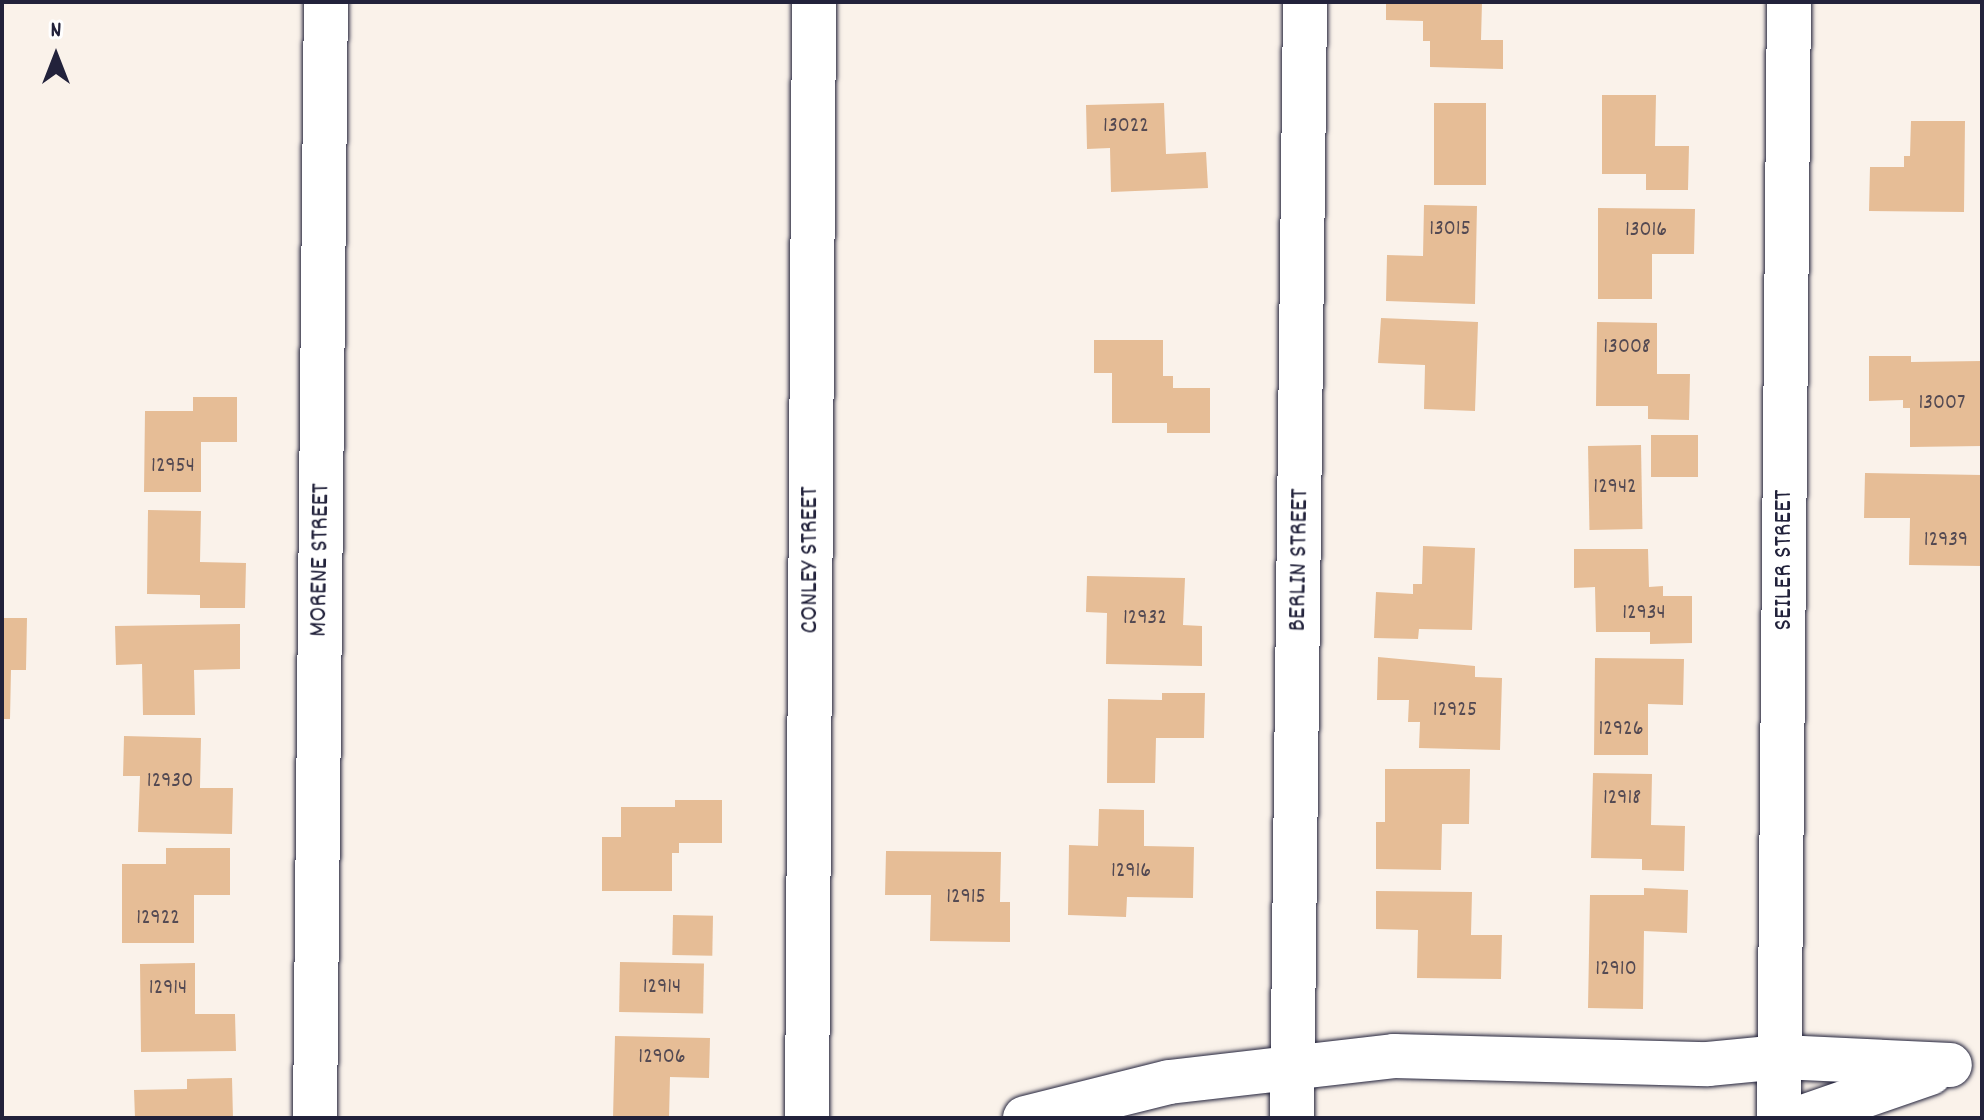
<!DOCTYPE html>
<html>
<head>
<meta charset="utf-8">
<style>
	body { margin:0 }
	#map { position:relative; width:1984px; height:1120px; overflow:hidden; background:#faf2ea; font-family:Dekko,sans-serif }
	div>[style] { position:absolute }
	.building>* { inset:0; background:#e6bd96; transform-origin:0 0 }
	.roads { filter:drop-shadow(0 0 2px #22223b) drop-shadow(0 0 2px #22223b) }
	.street>* { height:44px; margin:-22px; padding:0 22px; transform-origin:22px; border-radius:22px; background:#fff }
	.secondary>* { height:44px; margin:-22px; padding:0 22px; transform-origin:22px; border-radius:22px; background:#fff }
	span { translate:-50% -50%; white-space:nowrap; text-align:center; line-height:1.15; -webkit-text-stroke:8px #fff; paint-order:stroke }
	.number-label { font-size:22px; color:#534952 }
	.number-label span { -webkit-text-stroke-width:0 }
	.street-label { font-size:26px; color:#22223b }
	.frame { position:absolute; inset:0; border:4px solid #22223b; pointer-events:none }
	.north { position:absolute; left:16px; top:16px; width:80px; height:80px; -webkit-text-stroke:6px #fff; paint-order:stroke; rotate:0deg; font-size:22px; font-weight:700; line-height:32px; text-align:center; color:#22223b }
	.north::after { content:''; display:block; margin:auto; width:28px; height:36px; background:#22223b; clip-path:polygon(50% 0,100% 100%,50% 72%,0 100%) }
</style>
</head>
<body>
<div id="map">
	<div class="building">
		<i style="clip-path:polygon(1386px 2px,1482px 2px,1481px 40px,1503px 40px,1503px 69px,1430px 67px,1430px 41px,1423px 41px,1423px 21px,1386px 20px)"></i>
		<i style="clip-path:polygon(1602px 95px,1656px 95px,1655px 146px,1689px 146px,1688px 190px,1646px 190px,1646px 174px,1602px 174px)"></i>
		<i style="clip-path:polygon(1164px 103px,1166px 154px,1206px 152px,1208px 188px,1111px 192px,1110px 148px,1087px 149px,1086px 105px)"></i>
		<i style="left:1434px;top:103px;width:52px;height:82px"></i>
		<i style="clip-path:polygon(1911px 121px,1965px 121px,1964px 212px,1869px 211px,1870px 167px,1904px 167px,1904px 156px,1910px 156px)"></i>
		<i style="clip-path:polygon(1424px 205px,1477px 206px,1475px 304px,1386px 301px,1387px 255px,1423px 256px)"></i>
		<i style="clip-path:polygon(1598px 208px,1695px 209px,1694px 254px,1652px 254px,1652px 299px,1598px 299px)"></i>
		<i style="clip-path:polygon(1381px 318px,1478px 322px,1475px 411px,1424px 409px,1425px 365px,1378px 363px)"></i>
		<i style="clip-path:polygon(1597px 322px,1657px 323px,1657px 374px,1690px 374px,1689px 420px,1648px 419px,1648px 406px,1596px 406px)"></i>
		<i style="clip-path:polygon(1094px 340px,1163px 340px,1163px 376px,1173px 376px,1173px 388px,1210px 388px,1210px 433px,1167px 433px,1167px 423px,1112px 423px,1112px 373px,1094px 373px)"></i>
		<i style="clip-path:polygon(1869px 356px,1911px 356px,1911px 362px,1982px 361px,1982px 446px,1910px 447px,1910px 408px,1903px 408px,1903px 400px,1869px 401px)"></i>
		<i style="clip-path:polygon(193px 397px,237px 397px,237px 442px,201px 442px,201px 492px,144px 492px,145px 411px,193px 411px)"></i>
		<i style="left:1651px;top:435px;width:47px;height:42px"></i>
		<i style="left:1641px;top:445px;width:84px;height:53px;rotate:89deg"></i>
		<i style="clip-path:polygon(1865px 473px,1982px 475px,1982px 566px,1909px 565px,1910px 518px,1864px 518px)"></i>
		<i style="clip-path:polygon(148px 510px,201px 511px,200px 562px,246px 563px,245px 608px,200px 608px,200px 595px,147px 594px)"></i>
		<i style="clip-path:polygon(1423px 546px,1475px 548px,1472px 630px,1419px 629px,1418px 639px,1374px 638px,1376px 592px,1413px 594px,1413px 584px,1422px 584px)"></i>
		<i style="clip-path:polygon(1574px 549px,1648px 549px,1649px 587px,1663px 586px,1663px 596px,1692px 596px,1692px 643px,1650px 644px,1650px 632px,1596px 632px,1595px 587px,1574px 588px)"></i>
		<i style="clip-path:polygon(1087px 576px,1185px 578px,1183px 625px,1202px 626px,1202px 666px,1106px 664px,1107px 613px,1086px 612px)"></i>
		<i style="clip-path:polygon(2px 618px,27px 618px,26px 670px,11px 670px,10px 719px,2px 719px)"></i>
		<i style="clip-path:polygon(240px 624px,240px 669px,194px 670px,195px 715px,143px 715px,142px 664px,116px 665px,115px 626px)"></i>
		<i style="clip-path:polygon(1378px 657px,1475px 666px,1475px 677px,1502px 678px,1500px 750px,1419px 748px,1420px 722px,1408px 722px,1409px 700px,1377px 700px)"></i>
		<i style="clip-path:polygon(1595px 658px,1684px 659px,1683px 705px,1648px 704px,1648px 755px,1594px 755px)"></i>
		<i style="clip-path:polygon(1162px 693px,1205px 693px,1204px 738px,1156px 738px,1155px 783px,1107px 783px,1108px 699px,1162px 700px)"></i>
		<i style="clip-path:polygon(124px 736px,201px 738px,200px 788px,233px 788px,232px 834px,138px 832px,140px 776px,123px 776px)"></i>
		<i style="clip-path:polygon(1385px 769px,1470px 769px,1469px 824px,1442px 824px,1441px 870px,1376px 869px,1376px 822px,1385px 822px)"></i>
		<i style="clip-path:polygon(1593px 773px,1652px 774px,1651px 825px,1685px 826px,1684px 871px,1642px 870px,1642px 859px,1591px 858px)"></i>
		<i style="clip-path:polygon(675px 800px,722px 800px,722px 843px,679px 843px,679px 853px,672px 853px,672px 891px,602px 891px,602px 837px,621px 837px,621px 807px,675px 807px)"></i>
		<i style="clip-path:polygon(1099px 809px,1144px 810px,1144px 846px,1194px 847px,1193px 898px,1127px 897px,1126px 917px,1068px 915px,1069px 845px,1098px 846px)"></i>
		<i style="clip-path:polygon(166px 848px,230px 848px,230px 895px,194px 895px,194px 943px,122px 943px,122px 864px,166px 864px)"></i>
		<i style="clip-path:polygon(886px 851px,1001px 852px,1000px 902px,1010px 902px,1010px 942px,930px 941px,931px 895px,885px 895px)"></i>
		<i style="clip-path:polygon(1644px 888px,1688px 890px,1687px 933px,1644px 931px,1643px 1009px,1588px 1008px,1590px 895px,1644px 895px)"></i>
		<i style="clip-path:polygon(1376px 891px,1472px 892px,1471px 935px,1502px 935px,1501px 979px,1417px 978px,1418px 930px,1376px 929px)"></i>
		<i style="left:673px;top:915px;width:40px;height:40px;rotate:1deg"></i>
		<i style="left:620px;top:962px;width:84px;height:50px;rotate:1deg"></i>
		<i style="clip-path:polygon(195px 963px,195px 1014px,235px 1014px,236px 1051px,141px 1052px,140px 964px)"></i>
		<i style="clip-path:polygon(615px 1036px,710px 1038px,709px 1078px,670px 1077px,669px 1118px,613px 1118px)"></i>
		<i style="clip-path:polygon(232px 1078px,233px 1118px,135px 1118px,134px 1090px,187px 1089px,187px 1079px)"></i>
	</div>
	<div class="roads">
		<div class="street">
			<i style="left:315px;top:1118px;width:1116px;rotate:-89.44deg"></i>
			<i style="left:807px;top:1118px;width:1116px;rotate:-89.64deg"></i>
			<i style="left:1292px;top:1118px;width:1116px;rotate:-89.33deg"></i>
			<i style="left:1779px;top:1118px;width:1116px;rotate:-89.49deg"></i>
		</div>
		<div class="secondary">
			<i style="left:1025px;top:1118px;width:148px;rotate:-14deg"></i>
			<i style="left:1169px;top:1082px;width:226px;rotate:-6.6deg"></i>
			<i style="left:1394px;top:1056px;width:314px;rotate:1.5deg"></i>
			<i style="left:1708px;top:1064px;width:73px;rotate:-5.5deg"></i>
			<i style="left:1781px;top:1057px;width:169px;rotate:2.7deg"></i>
			<i style="left:1800px;top:1118px;width:138px;rotate:-19.1deg"></i>
		</div>
	</div>
	<div class="number-label">
		<span style="left:1126px;top:127px">13022</span>
		<span style="left:1450px;top:230px">13015</span>
		<span style="left:1646px;top:231px">13016</span>
		<span style="left:1627px;top:348px">13008</span>
		<span style="left:1942px;top:404px">13007</span>
		<span style="left:173px;top:467px">12954</span>
		<span style="left:1615px;top:488px">12942</span>
		<span style="left:1946px;top:541px">12939</span>
		<span style="left:1644px;top:614px">12934</span>
		<span style="left:1145px;top:619px">12932</span>
		<span style="left:1455px;top:711px">12925</span>
		<span style="left:1621px;top:730px">12926</span>
		<span style="left:170px;top:782px">12930</span>
		<span style="left:1622px;top:799px">12918</span>
		<span style="left:1131px;top:872px">12916</span>
		<span style="left:966px;top:898px">12915</span>
		<span style="left:158px;top:919px">12922</span>
		<span style="left:1616px;top:970px">12910</span>
		<span style="left:662px;top:988px">12914</span>
		<span style="left:168px;top:989px">12914</span>
		<span style="left:662px;top:1058px">12906</span>
	</div>
	<div class="street-label">
		<span style="left:321px;top:560px;rotate:-89deg">MORENE STREET</span>
		<span style="left:811px;top:560px;rotate:-90deg">CONLEY STREET</span>
		<span style="left:1300px;top:560px;rotate:-89deg">BERLIN STREET</span>
		<span style="left:1785px;top:560px;rotate:-90deg">SEILER STREET</span>
	</div>
	<div class="frame"></div>
	<div class="north">N</div>
</div>
</body>
</html>
